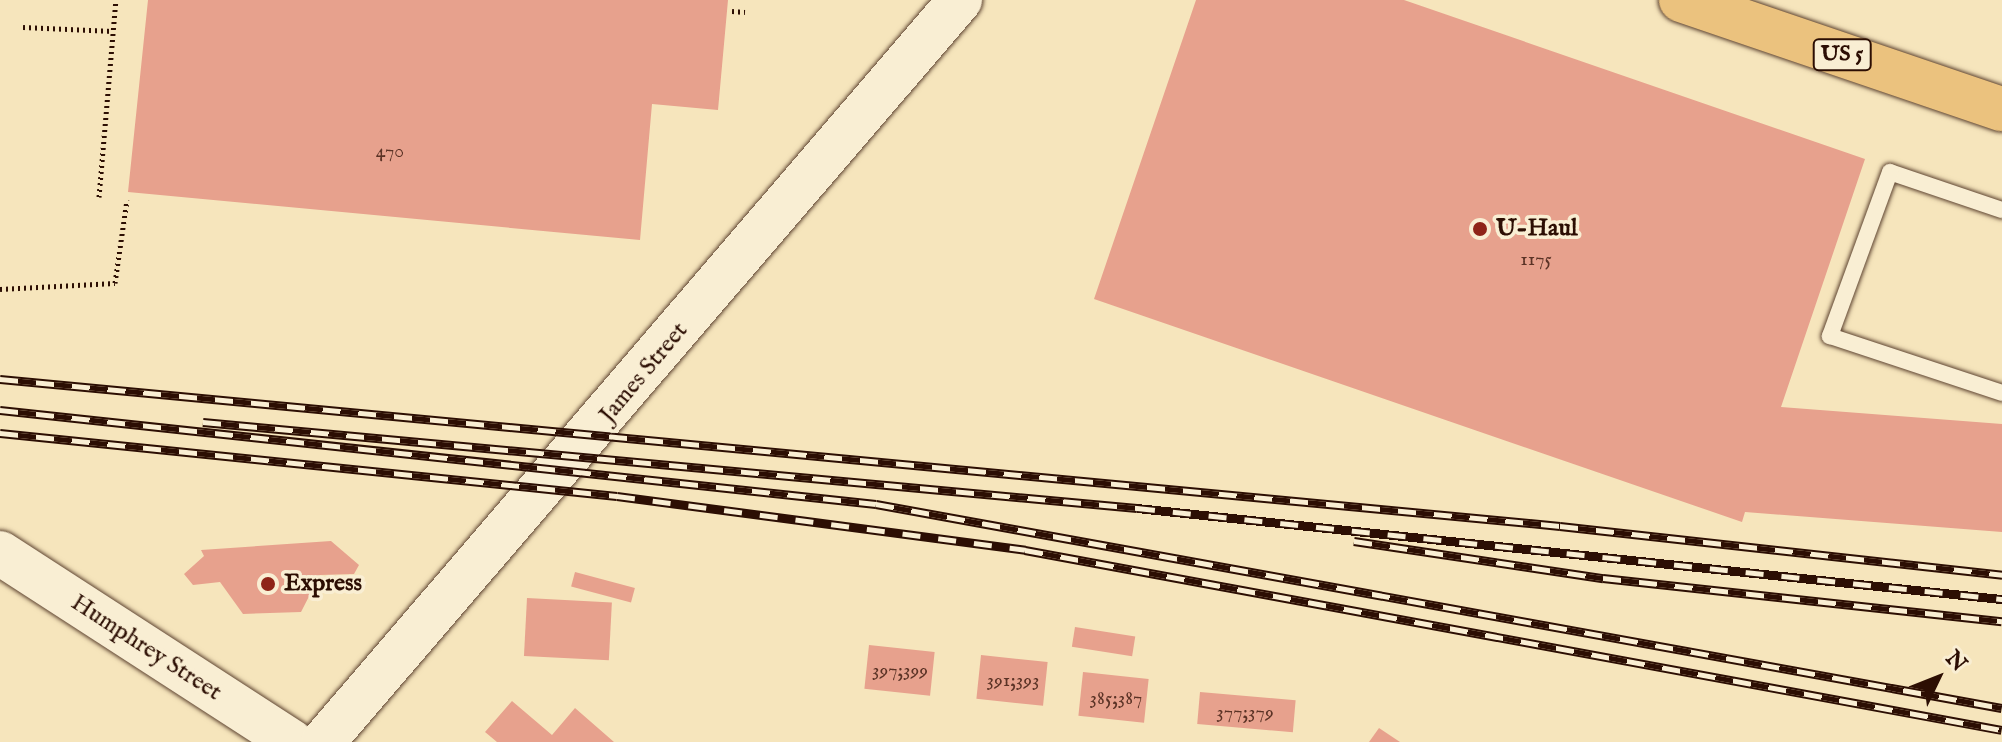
<!DOCTYPE html>
<html>
<head>
<meta charset="utf-8">
<style>
	body { margin:0 }
	#map { position:relative; width:2002px; height:742px; overflow:hidden; background:#f6e5bc; font-family:"IM FELL English",serif }
	div>[style] { position:absolute }
	.building>* { inset:0; background:#e7a18d; transform-origin:0 0 }
	.path>* { height:5px; margin-top:-2.5px; transform-origin:0; background:repeating-linear-gradient(90deg,#2c0e03 0 2px,transparent 0 6px) }
	.roads { filter:drop-shadow(0 0 2px #5e4431) drop-shadow(0 0 2px #5e4431) }
	.lane>* { height:16px; margin:-8px; padding:0 8px; transform-origin:8px; border-radius:8px; background:#f9eed3 }
	.secondary>* { height:44px; margin:-22px; padding:0 22px; transform-origin:22px; border-radius:22px; background:#f9eed3 }
	.primary>* { height:44px; margin:-22px; padding:0 22px; transform-origin:22px; border-radius:22px; background:#ebc27e }
	.rail>* { height:9px; margin-top:-4.5px; transform-origin:0; background:repeating-linear-gradient(90deg,#f9eed3 0 18px,#2c0e03 0 36px); box-sizing:border-box; border-block:2px solid #2c0e03 }
	.dots>* { width:22px; height:22px; translate:-50% -50%; box-sizing:border-box; border:4px solid #f9eed3; border-radius:50% }
	span { translate:-50% -50%; white-space:nowrap; text-align:center; line-height:1.15; -webkit-text-stroke:7px #f9eed3; paint-order:stroke }
	.number-label { font-size:20px; color:#5b3326 }
	.number-label span { -webkit-text-stroke-width:0 }
	.shield-label span { padding:2px 6px; background:#f9eed3; border:2px solid; border-radius:6px; -webkit-text-stroke-width:0 }
	.shield-label { font-size:22px; color:#2c0e03; font-weight:700 }
	.poi-label { font-size:24px; color:#2c0e03; font-weight:700 }
	.left { translate:0 -50%; text-align:left }
	.street-label { font-size:24px; color:#2c0e03 }
	.north { position:absolute; left:1898px; top:638px; width:80px; height:80px; -webkit-text-stroke:6px #f9eed3; paint-order:stroke; rotate:47deg; font-size:22px; font-weight:700; line-height:32px; text-align:center; color:#2c0e03 }
	.north::after { content:''; display:block; margin:auto; width:28px; height:36px; background:#2c0e03; clip-path:polygon(50% 0,100% 100%,50% 72%,0 100%) }
</style>
</head>
<body>
<div id="map">
	<div class="building">
		<i style="clip-path:polygon(148px 0,728px 0,718px 110px,652px 104px,640px 240px,128px 192px)"></i>
		<i style="clip-path:polygon(1196px 0,1404px 0,1865px 159px,1781px 407px,2002px 424px,2002px 532px,1745px 512px,1742px 522px,1094px 299px)"></i>
		<i style="clip-path:polygon(331px 541px,359px 565px,354px 574px,320px 575px,301px 612px,243px 614px,220px 582px,193px 585px,184px 574px,204px 556px,201px 550px)"></i>
		<i style="left:575px;top:572px;width:62px;height:15px;rotate:15deg"></i>
		<i style="left:527px;top:598px;width:85px;height:58px;rotate:3deg"></i>
		<i style="left:1075px;top:627px;width:61px;height:20px;rotate:9deg"></i>
		<i style="left:869px;top:645px;width:66px;height:44px;rotate:6deg"></i>
		<i style="left:981px;top:655px;width:67px;height:44px;rotate:6deg"></i>
		<i style="left:1083px;top:672px;width:66px;height:44px;rotate:6deg"></i>
		<i style="left:1200px;top:692px;width:96px;height:32px;rotate:5deg"></i>
		<i style="clip-path:polygon(512px 701px,552px 735px,575px 708px,614px 742px,497px 742px,485px 732px)"></i>
		<i style="clip-path:polygon(1379px 728px,1400px 742px,1369px 742px)"></i>
	</div>
	<div class="path">
		<i style="left:732px;top:11px;width:13px;rotate:4deg"></i>
		<i style="left:23px;top:27px;width:90px;rotate:2.5deg"></i>
		<i style="left:99px;top:197px;width:198px;rotate:-85.1deg"></i>
		<i style="left:0;top:289px;width:115px;rotate:-3deg"></i>
		<i style="left:115px;top:283px;width:84px;rotate:-81.8deg"></i>
	</div>
	<div class="roads">
		<div class="lane">
			<i style="left:2002px;top:210px;width:118px;rotate:-161.3deg"></i>
			<i style="left:1890px;top:172px;width:175px;rotate:110.1deg"></i>
			<i style="left:1830px;top:336px;width:181px;rotate:18.3deg"></i>
		</div>
		<div class="secondary">
			<i style="left:0;top:553px;width:348px;rotate:32.9deg"></i>
			<i style="left:323px;top:742px;width:978px;rotate:-49.35deg"></i>
		</div>
		<div class="primary">
			<i style="left:1681px;top:0;width:339px;rotate:18.8deg"></i>
		</div>
	</div>
	<div class="rail">
		<i style="left:0;top:379px;width:1567px;rotate:5.38deg"></i>
		<i style="left:1560px;top:526px;width:445px;rotate:6.3deg"></i>
		<i style="left:0;top:410px;width:881px;rotate:6.12deg"></i>
		<i style="left:876px;top:504px;width:1144px;rotate:10.27deg"></i>
		<i style="left:203px;top:422px;width:938px;rotate:5.26deg"></i>
		<i style="left:1137px;top:508px;width:870px;rotate:6.01deg"></i>
		<i style="left:0;top:433px;width:620px;rotate:5.83deg"></i>
		<i style="left:617px;top:496px;width:412px;rotate:7.5deg"></i>
		<i style="left:1025px;top:550px;width:993px;rotate:10.44deg"></i>
		<i style="left:1354px;top:541px;width:252px;rotate:8.5deg"></i>
		<i style="left:1603px;top:578px;width:401px;rotate:6.2deg"></i>
	</div>
	<div class="dots">
		<i style="left:1480px;top:229px;background:#8f2418"></i>
		<i style="left:268px;top:584px;background:#8f2418"></i>
	</div>
	<div class="number-label">
		<span style="left:390px;top:151px">470</span>
		<span style="left:1536px;top:259px">1175</span>
		<span style="left:900px;top:670px">397;399</span>
		<span style="left:1013px;top:680px">391;393</span>
		<span style="left:1116px;top:698px">385;387</span>
		<span style="left:1245px;top:712px">377;379</span>
	</div>
	<div class="shield-label">
		<span style="left:1842px;top:55px">US 5</span>
	</div>
	<div class="poi-label">
		<span class="left" style="left:1496px;top:229px">U-Haul</span>
		<span class="left" style="left:284px;top:584px">Express</span>
	</div>
	<div class="street-label">
		<span style="left:644px;top:373px;rotate:-50deg">James Street</span>
		<span style="left:146px;top:648px;rotate:33deg">Humphrey Street</span>
	</div>
	<div class="north">N</div>
</div>
</body>
</html>
